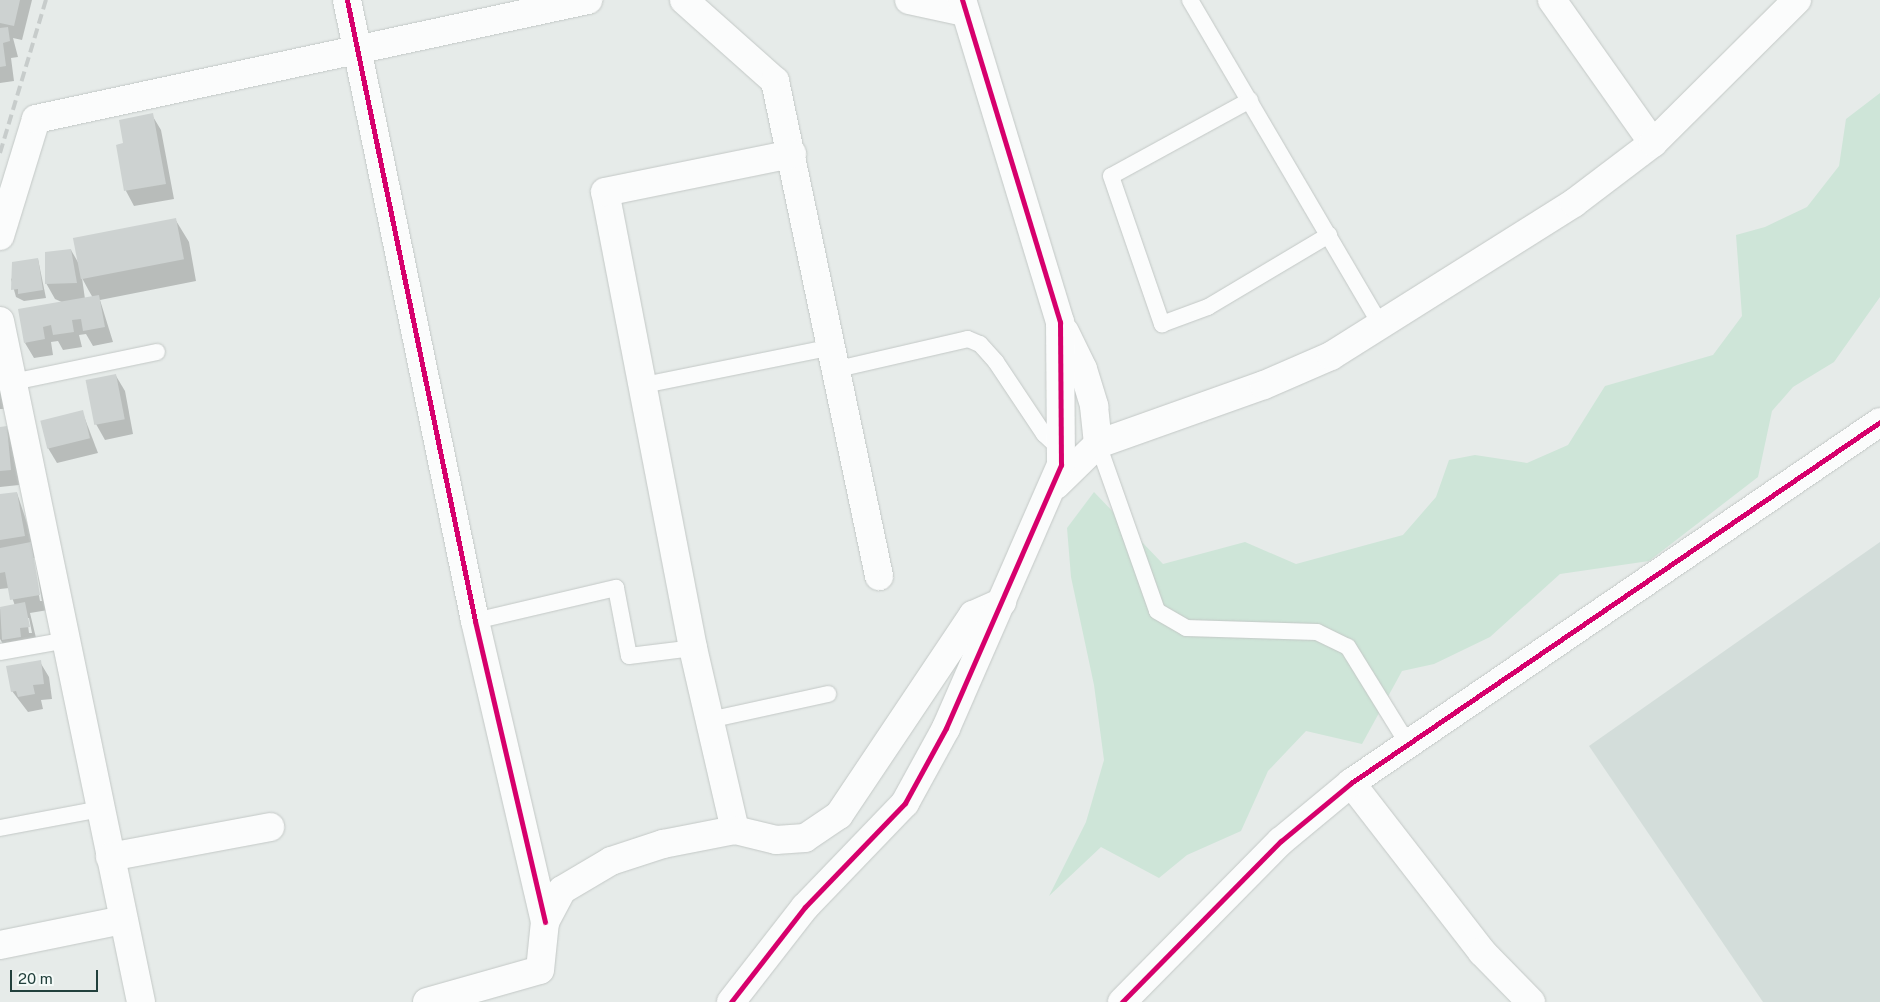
<!DOCTYPE html>
<html>
<head>
<meta charset="utf-8">
<style>
	body { margin:0 }
	#map { position:relative; width:1880px; height:1002px; overflow:hidden; background:#e6ebe9; font-family:"Public Sans",sans-serif }
	div>[style] { position:absolute }
	.built>* { inset:0; background:#d3ddda }
	.green>* { inset:0; background:#cee5d8 }
	.shadow>* { inset:0; background:#0003 }
	.building>* { inset:0; background:#cdd2d1; transform-origin:0 0 }
	.roads { filter:drop-shadow(0 0 1px #c3c8c6) drop-shadow(0 0 1px #c3c8c6) }
	.service>* { height:16px; margin:-8px; padding:0 8px; transform-origin:8px; border-radius:8px; background:#fbfcfc }
	.minor>* { height:28px; margin:-14px; padding:0 14px; transform-origin:14px; border-radius:14px; background:#fbfcfc }
	.tertiary>* { height:28px; margin:-14px; padding:0 14px; transform-origin:14px; border-radius:14px; background:#fbfcfc }
	.rail>* { height:4px; margin-top:-2px; transform-origin:0; background:repeating-linear-gradient(90deg,#c7cccb 0 10px,transparent 0 15px) }
	.cycleway>* { height:5px; margin:-2.5px; padding:0 2.5px; transform-origin:2.5px; border-radius:2.5px; background:#d6006c }
	span { translate:-50% -50%; white-space:nowrap; text-align:center; line-height:1.15; -webkit-text-stroke:4px #f4faf8; paint-order:stroke }
	.scale { position:absolute; left:10px; top:970px; width:88px; height:22px; box-sizing:border-box; border:2px solid #22403c; border-top:0; padding-left:6px; font-size:15px; line-height:18px; white-space:nowrap; color:#22403c; -webkit-text-stroke:4px #f4faf8; paint-order:stroke }
</style>
</head>
<body>
<div id="map">
	<div class="built">
		<i style="clip-path:polygon(1880px 542px,1880px 1002px,1763px 1002px,1589px 746px)"></i>
	</div>
	<div class="green">
		<i style="clip-path:polygon(1880px 93px,1880px 297px,1834px 362px,1793px 387px,1772px 411px,1758px 477px,1649px 561px,1560px 574px,1490px 637px,1434px 664px,1402px 671px,1362px 744px,1306px 731px,1268px 771px,1241px 831px,1187px 855px,1159px 878px,1101px 847px,1049px 896px,1086px 822px,1104px 760px,1094px 685px,1071px 577px,1067px 528px,1094px 492px,1163px 564px,1245px 542px,1296px 564px,1403px 535px,1436px 497px,1449px 460px,1475px 455px,1527px 463px,1568px 445px,1605px 386px,1713px 355px,1742px 316px,1736px 235px,1765px 227px,1807px 207px,1839px 166px,1846px 119px)"></i>
	</div>
	<div class="shadow">
		<i style="clip-path:polygon(0 0,32px 0,22px 40px,13px 38px,18px 57px,11px 58px,14px 81px,0 83px)"></i>
		<i style="clip-path:polygon(152px 115px,161px 130px,174px 199px,134px 206px,126px 191px,117px 145px,124px 144px)"></i>
		<i style="clip-path:polygon(evenodd,175px 219px,189px 242px,196px 281px,100px 300px,113px 342px,93px 346px,86px 334px,79px 335px,82px 347px,63px 350px,58px 341px,51px 342px,53px 355px,34px 358px,25px 343px,64px 303px,55px 299px,46px 283px,71px 250px,79px 264px,175px 219px,82px 278px,89px 291px,93px 298px,85px 299px,82px 278px)"></i>
		<i style="clip-path:polygon(38px 259px,46px 298px,24px 301px,16px 297px,11px 279px)"></i>
		<i style="clip-path:polygon(116px 376px,125px 391px,133px 434px,105px 440px,96px 424px)"></i>
		<i style="clip-path:polygon(0 385px,4px 409px,0 409px)"></i>
		<i style="clip-path:polygon(82px 411px,98px 453px,57px 463px,48px 448px)"></i>
		<i style="clip-path:polygon(6px 427px,15px 443px,19px 485px,0 487px,0 428px)"></i>
		<i style="clip-path:polygon(evenodd,17px 493px,39px 559px,48px 610px,30px 613px,37px 642px,6px 649px,0 639px,0 609px,15px 606px,9px 588px,0 589px,0 496px,17px 493px,32px 558px,35px 558px,42px 601px,40px 601px,32px 558px,17px 493px,27px 618px,29px 618px,32px 633px,29px 633px,27px 618px)"></i>
		<i style="clip-path:polygon(40px 662px,49px 677px,52px 699px,41px 700px,43px 709px,28px 712px,12px 691px)"></i>
	</div>
	<div class="building">
		<i style="clip-path:polygon(0 0,20px 0,14px 26px,0 23px)"></i>
		<i style="clip-path:polygon(8px 27px,10px 41px,3px 43px,6px 66px,0 67px,0 28px)"></i>
		<i style="clip-path:polygon(153px 113px,166px 184px,124px 191px,116px 145px,123px 143px,119px 120px)"></i>
		<i style="left:176px;top:218px;width:42px;height:105px;rotate:79deg"></i>
		<i style="clip-path:polygon(71px 249px,77px 283px,45px 284px,45px 252px)"></i>
		<i style="clip-path:polygon(38px 258px,43px 290px,18px 294px,18px 289px,11px 290px,12px 262px)"></i>
		<i style="clip-path:polygon(99px 295px,105px 327px,83px 331px,81px 319px,72px 320px,74px 332px,53px 335px,51px 325px,43px 327px,45px 339px,24px 343px,18px 309px)"></i>
		<i style="left:116px;top:374px;width:46px;height:31px;rotate:79deg"></i>
		<i style="left:83px;top:410px;width:29px;height:44px;rotate:76deg"></i>
		<i style="clip-path:polygon(7px 426px,11px 470px,0 471px,0 427px)"></i>
		<i style="clip-path:polygon(17px 492px,25px 536px,0 540px,0 494px)"></i>
		<i style="clip-path:polygon(31px 542px,40px 595px,10px 600px,5px 572px,0 573px,0 548px)"></i>
		<i style="clip-path:polygon(25px 602px,30px 627px,20px 628px,21px 637px,2px 640px,0 607px)"></i>
		<i style="clip-path:polygon(41px 660px,44px 684px,33px 685px,35px 694px,18px 697px,16px 691px,11px 692px,6px 666px)"></i>
	</div>
	<div class="roads">
		<div class="service">
			<i style="left:1190px;top:0;width:377px;rotate:59.6deg"></i>
			<i style="left:1250px;top:100px;width:158px;rotate:151.3deg"></i>
			<i style="left:1111px;top:176px;width:157px;rotate:71deg"></i>
			<i style="left:1162px;top:324px;width:49px;rotate:-20.3deg"></i>
			<i style="left:1208px;top:307px;width:141px;rotate:-30.8deg"></i>
			<i style="left:838px;top:369px;width:133px;rotate:-13deg"></i>
			<i style="left:968px;top:339px;width:13px;rotate:23deg"></i>
			<i style="left:980px;top:344px;width:24px;rotate:48deg"></i>
			<i style="left:996px;top:362px;width:87px;rotate:56.3deg"></i>
			<i style="left:1044px;top:434px;width:25px;rotate:43deg"></i>
			<i style="left:13px;top:382px;width:147px;rotate:-11.8deg"></i>
			<i style="left:644px;top:385px;width:193px;rotate:-11.4deg"></i>
			<i style="left:1098px;top:444px;width:177px;rotate:70.5deg"></i>
			<i style="left:1157px;top:611px;width:34px;rotate:30deg"></i>
			<i style="left:1186px;top:628px;width:131px;rotate:1.7deg"></i>
			<i style="left:1317px;top:632px;width:34px;rotate:26deg"></i>
			<i style="left:1348px;top:647px;width:114px;rotate:58.3deg"></i>
			<i style="left:475px;top:621px;width:145px;rotate:-13.2deg"></i>
			<i style="left:616px;top:588px;width:69px;rotate:79.2deg"></i>
			<i style="left:629px;top:656px;width:64px;rotate:-7.1deg"></i>
			<i style="left:0;top:652px;width:68px;rotate:-10.2deg"></i>
			<i style="left:709px;top:720px;width:122px;rotate:-12.3deg"></i>
			<i style="left:0;top:828px;width:103px;rotate:-10.7deg"></i>
		</div>
		<div class="minor">
			<i style="left:347px;top:0;width:634px;rotate:78.35deg"></i>
			<i style="left:475px;top:621px;width:309px;rotate:76.9deg"></i>
			<i style="left:684px;top:0;width:122px;rotate:41.7deg"></i>
			<i style="left:775px;top:81px;width:506px;rotate:78.13deg"></i>
			<i style="left:909px;top:0;width:56px;rotate:12.3deg"></i>
			<i style="left:1552px;top:0;width:175px;rotate:54.8deg"></i>
			<i style="left:0;top:236px;width:122px;rotate:-72.9deg"></i>
			<i style="left:36px;top:119px;width:565px;rotate:-12.17deg"></i>
			<i style="left:0;top:321px;width:695px;rotate:78.3deg"></i>
			<i style="left:1065px;top:332px;width:41px;rotate:64.1deg"></i>
			<i style="left:1083px;top:369px;width:39px;rotate:73deg"></i>
			<i style="left:1094px;top:406px;width:38px;rotate:84deg"></i>
			<i style="left:1056px;top:485px;width:59px;rotate:-44.3deg"></i>
			<i style="left:1098px;top:444px;width:176px;rotate:-19.6deg"></i>
			<i style="left:1264px;top:385px;width:73px;rotate:-23.4deg"></i>
			<i style="left:1331px;top:356px;width:287px;rotate:-32.2deg"></i>
			<i style="left:1574px;top:203px;width:99px;rotate:-37.2deg"></i>
			<i style="left:1653px;top:143px;width:203px;rotate:-44.8deg"></i>
			<i style="left:1351px;top:783px;width:214px;rotate:52.2deg"></i>
			<i style="left:1482px;top:952px;width:70px;rotate:45.6deg"></i>
			<i style="left:735px;top:830px;width:187px;rotate:-103deg"></i>
			<i style="left:693px;top:648px;width:464px;rotate:-100.9deg"></i>
			<i style="left:605px;top:192px;width:191px;rotate:-11.5deg"></i>
			<i style="left:110px;top:857px;width:163px;rotate:-10.6deg"></i>
			<i style="left:0;top:945px;width:126px;rotate:-11.5deg"></i>
			<i style="left:427px;top:1002px;width:117px;rotate:-15.8deg"></i>
			<i style="left:540px;top:970px;width:48px;rotate:-84.1deg"></i>
			<i style="left:545px;top:922px;width:36px;rotate:-62deg"></i>
			<i style="left:562px;top:890px;width:57px;rotate:-30.6deg"></i>
			<i style="left:611px;top:861px;width:55px;rotate:-18.1deg"></i>
			<i style="left:663px;top:844px;width:73px;rotate:-11deg"></i>
			<i style="left:735px;top:830px;width:42px;rotate:13.7deg"></i>
			<i style="left:776px;top:840px;width:29px;rotate:-4deg"></i>
			<i style="left:805px;top:838px;width:41px;rotate:-34.1deg"></i>
			<i style="left:839px;top:815px;width:241px;rotate:-56.2deg"></i>
			<i style="left:973px;top:615px;width:32px;rotate:-24deg"></i>
			<i style="left:731px;top:1002px;width:120px;rotate:-52.1deg"></i>
			<i style="left:805px;top:907px;width:144px;rotate:-46.1deg"></i>
			<i style="left:905px;top:803px;width:85px;rotate:-61.3deg"></i>
			<i style="left:946px;top:728px;width:287px;rotate:-66.4deg"></i>
			<i style="left:1061px;top:465px;width:143px;rotate:-90.4deg"></i>
			<i style="left:1060px;top:322px;width:337px;rotate:-106.9deg"></i>
		</div>
		<div class="tertiary">
			<i style="left:1122px;top:1002px;width:226px;rotate:-45.4deg"></i>
			<i style="left:1281px;top:841px;width:91px;rotate:-39.6deg"></i>
			<i style="left:1351px;top:783px;width:640px;rotate:-34.31deg"></i>
		</div>
	</div>
	<div class="rail">
		<i style="left:0;top:153px;width:160px;rotate:-73.3deg"></i>
	</div>
	<div class="cycleway">
		<i style="left:347px;top:0;width:634px;rotate:78.35deg"></i>
		<i style="left:475px;top:621px;width:309px;rotate:76.9deg"></i>
		<i style="left:731px;top:1002px;width:120px;rotate:-52.1deg"></i>
		<i style="left:805px;top:907px;width:144px;rotate:-46.1deg"></i>
		<i style="left:905px;top:803px;width:85px;rotate:-61.3deg"></i>
		<i style="left:946px;top:728px;width:287px;rotate:-66.4deg"></i>
		<i style="left:1061px;top:465px;width:143px;rotate:-90.4deg"></i>
		<i style="left:1060px;top:322px;width:337px;rotate:-106.9deg"></i>
		<i style="left:1122px;top:1002px;width:226px;rotate:-45.4deg"></i>
		<i style="left:1281px;top:841px;width:91px;rotate:-39.6deg"></i>
		<i style="left:1351px;top:783px;width:640px;rotate:-34.31deg"></i>
	</div>
	<div class="scale">20 m</div>
</div>
</body>
</html>
